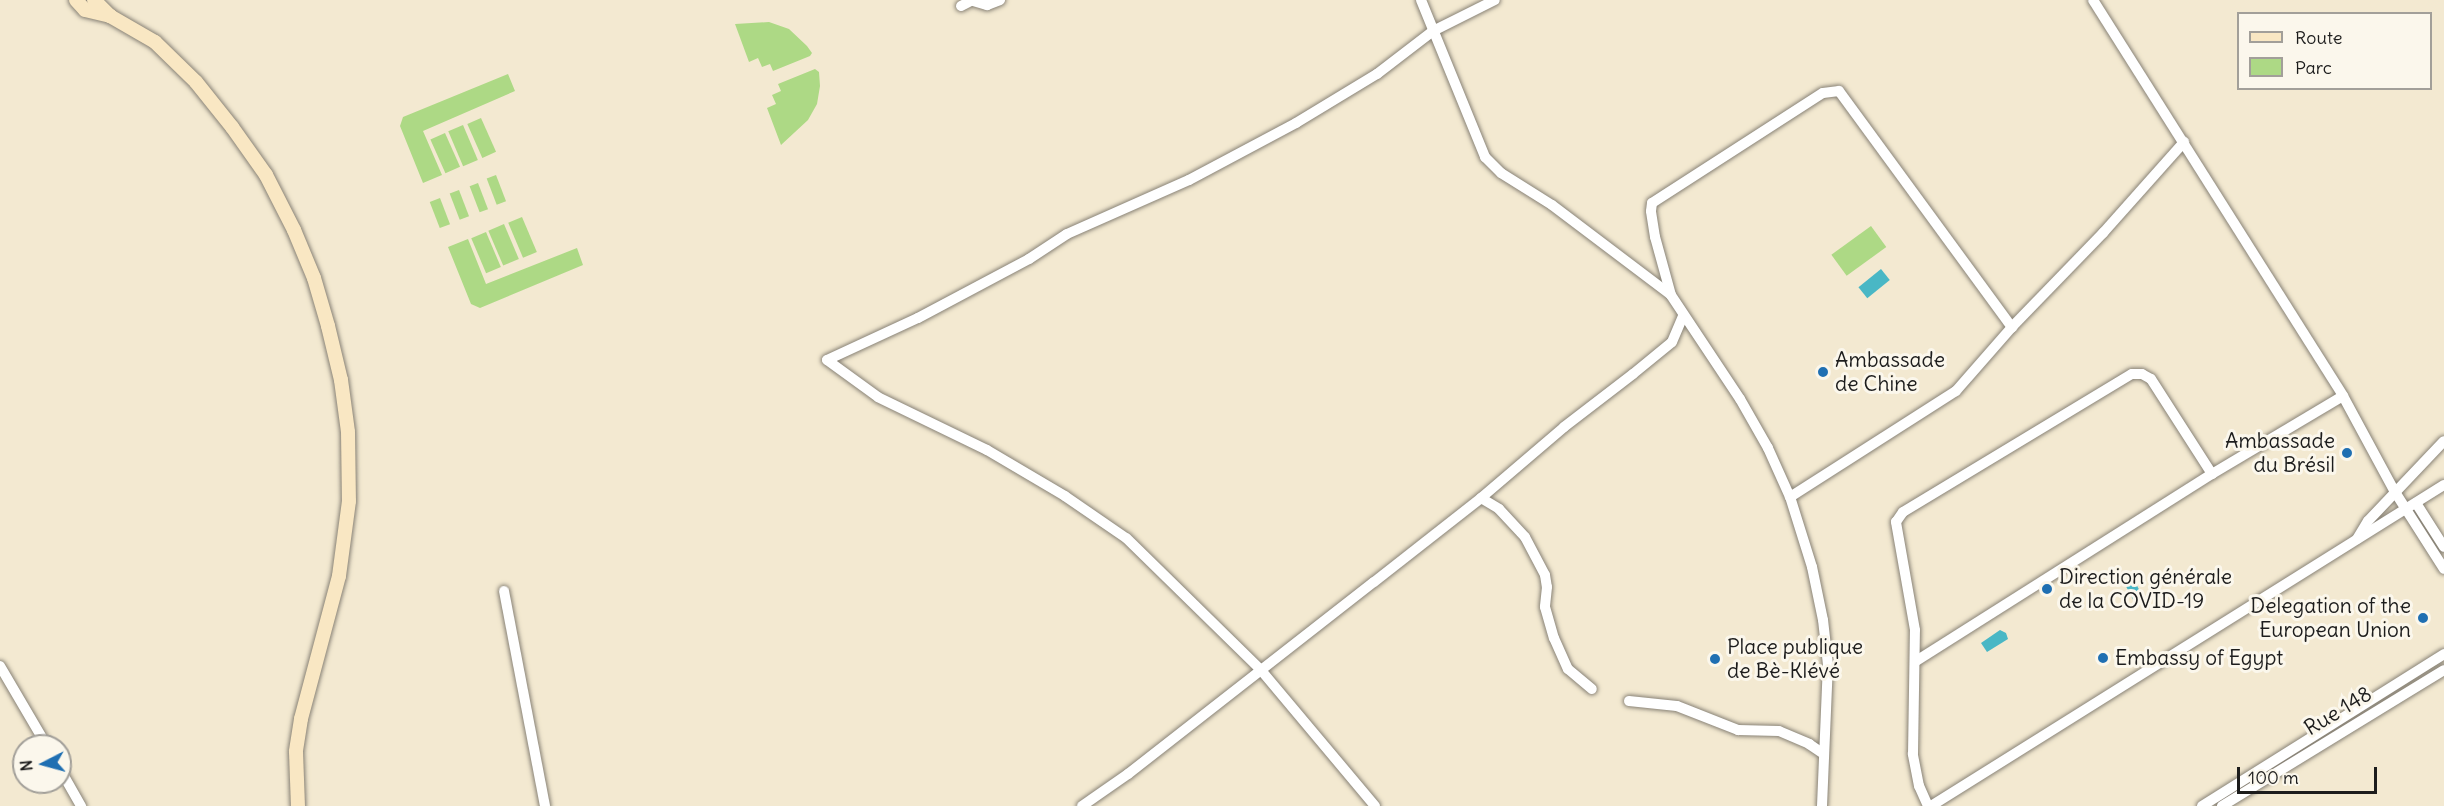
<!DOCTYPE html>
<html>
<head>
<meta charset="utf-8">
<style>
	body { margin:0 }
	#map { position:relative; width:2444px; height:806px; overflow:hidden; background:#f3e9d1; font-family:Delius,sans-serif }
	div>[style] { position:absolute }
	.green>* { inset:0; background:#add985; transform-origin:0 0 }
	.water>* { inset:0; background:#49b7c5; transform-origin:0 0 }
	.roads { filter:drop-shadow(0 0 2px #888276) drop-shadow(0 0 2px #888276) }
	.street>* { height:10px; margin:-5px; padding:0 5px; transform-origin:5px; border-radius:5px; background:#fff }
	.secondary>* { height:14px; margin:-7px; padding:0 7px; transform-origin:7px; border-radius:7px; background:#f9e7c3 }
	.dots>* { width:16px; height:16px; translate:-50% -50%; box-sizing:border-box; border:3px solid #fbf7ec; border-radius:50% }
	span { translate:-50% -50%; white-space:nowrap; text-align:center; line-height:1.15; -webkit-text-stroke:6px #fbf7ec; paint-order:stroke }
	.poi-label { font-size:21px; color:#1c1c1c }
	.left { translate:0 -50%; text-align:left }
	.right { translate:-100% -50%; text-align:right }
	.street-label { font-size:21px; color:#1c1c1c }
	.legend { position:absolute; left:2237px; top:12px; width:195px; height:78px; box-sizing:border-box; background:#fbf7ec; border:2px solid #a29f99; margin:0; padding:8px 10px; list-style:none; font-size:18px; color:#1c1c1c }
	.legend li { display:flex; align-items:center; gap:12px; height:30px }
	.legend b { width:30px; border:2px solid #a29f99 }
	.north { position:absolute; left:12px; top:734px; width:60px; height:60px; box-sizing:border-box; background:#fbf7ec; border:2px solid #a29f99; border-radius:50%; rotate:264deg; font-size:16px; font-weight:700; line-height:24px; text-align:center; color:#1c1c1c }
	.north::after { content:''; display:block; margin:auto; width:21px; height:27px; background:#1f6fb2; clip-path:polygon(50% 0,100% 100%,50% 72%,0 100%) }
	.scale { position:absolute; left:2237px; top:767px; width:140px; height:27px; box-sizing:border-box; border:3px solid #1c1c1c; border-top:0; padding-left:8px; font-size:18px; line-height:21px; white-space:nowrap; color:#1c1c1c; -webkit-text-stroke:4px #fbf7ec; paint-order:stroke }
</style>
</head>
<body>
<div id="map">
	<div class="green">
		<i style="clip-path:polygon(769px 22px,789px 29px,807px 46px,812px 53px,810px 56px,773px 71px,770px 64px,762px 67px,758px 58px,749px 62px,735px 24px)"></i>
		<i style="clip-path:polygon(815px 69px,819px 72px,820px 86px,817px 104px,808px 120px,781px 145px,767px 108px,776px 104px,772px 95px,781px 91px,778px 84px)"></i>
		<i style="clip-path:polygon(508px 74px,515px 91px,423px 131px,442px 175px,423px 183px,400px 126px,403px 117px)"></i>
		<i style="left:481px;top:118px;width:37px;height:15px;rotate:66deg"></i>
		<i style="left:463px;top:125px;width:38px;height:16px;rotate:67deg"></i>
		<i style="left:445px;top:133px;width:37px;height:16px;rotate:66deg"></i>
		<i style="left:496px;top:175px;width:28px;height:10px;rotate:69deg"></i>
		<i style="left:478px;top:183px;width:28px;height:9px;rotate:69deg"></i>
		<i style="left:459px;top:190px;width:28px;height:10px;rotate:69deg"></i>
		<i style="left:440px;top:198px;width:28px;height:11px;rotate:69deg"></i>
		<i style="left:522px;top:217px;width:38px;height:15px;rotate:67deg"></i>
		<i style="left:504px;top:224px;width:38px;height:17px;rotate:67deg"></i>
		<i style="left:1871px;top:226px;width:26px;height:49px;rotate:54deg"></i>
		<i style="left:486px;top:232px;width:38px;height:16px;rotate:67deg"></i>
		<i style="clip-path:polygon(468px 239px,486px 284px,577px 248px,583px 265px,480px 308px,471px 304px,448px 247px)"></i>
	</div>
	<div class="water">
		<i style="left:1881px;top:269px;width:14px;height:29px;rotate:51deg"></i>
		<i style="left:2134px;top:580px;width:21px;height:10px;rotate:62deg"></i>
		<i style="clip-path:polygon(2000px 630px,2006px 633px,2008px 639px,1987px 652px,1981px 643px)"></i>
	</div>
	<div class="roads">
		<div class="street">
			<i style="left:1421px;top:0;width:170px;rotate:67.8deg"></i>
			<i style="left:1485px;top:157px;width:23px;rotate:45deg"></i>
			<i style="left:1501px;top:173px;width:60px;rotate:32.1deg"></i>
			<i style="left:1552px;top:205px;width:149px;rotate:37.1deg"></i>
			<i style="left:2093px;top:0;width:468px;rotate:57.7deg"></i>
			<i style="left:2343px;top:396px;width:109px;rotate:61.6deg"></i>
			<i style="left:2395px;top:492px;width:91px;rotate:57.5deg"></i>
			<i style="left:973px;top:1px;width:15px;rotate:16deg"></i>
			<i style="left:987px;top:5px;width:14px;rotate:-21deg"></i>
			<i style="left:961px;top:6px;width:13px;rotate:-27deg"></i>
			<i style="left:1790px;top:497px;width:197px;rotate:-32.6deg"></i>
			<i style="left:1956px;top:391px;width:85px;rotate:-48.8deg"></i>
			<i style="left:2012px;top:327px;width:131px;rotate:-45.9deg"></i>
			<i style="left:2103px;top:233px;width:122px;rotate:-48.3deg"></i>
			<i style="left:1481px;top:498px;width:21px;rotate:31deg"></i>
			<i style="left:1499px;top:509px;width:38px;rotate:47deg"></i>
			<i style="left:1525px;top:537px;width:43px;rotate:62.2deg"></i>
			<i style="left:1545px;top:575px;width:12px;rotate:81deg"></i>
			<i style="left:1547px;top:587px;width:20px;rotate:96deg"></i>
			<i style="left:1545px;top:607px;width:32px;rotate:74deg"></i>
			<i style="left:1554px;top:638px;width:34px;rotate:66deg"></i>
			<i style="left:1568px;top:669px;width:31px;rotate:40deg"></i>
			<i style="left:2416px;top:503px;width:52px;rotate:57.5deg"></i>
			<i style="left:2357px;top:539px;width:21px;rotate:-59deg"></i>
			<i style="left:2368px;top:521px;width:110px;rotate:-46.5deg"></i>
			<i style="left:504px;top:591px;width:219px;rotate:79.2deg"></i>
			<i style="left:1916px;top:661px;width:350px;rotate:-32.3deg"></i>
			<i style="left:2212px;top:474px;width:152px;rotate:-30.8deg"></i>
			<i style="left:0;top:666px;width:93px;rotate:59.6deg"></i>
			<i style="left:1629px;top:701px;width:48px;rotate:5.9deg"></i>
			<i style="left:1677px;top:706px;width:66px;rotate:21.5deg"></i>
			<i style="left:1738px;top:730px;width:41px;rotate:1.4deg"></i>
			<i style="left:1779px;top:731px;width:33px;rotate:23deg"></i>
			<i style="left:1809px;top:744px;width:18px;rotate:34deg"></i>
			<i style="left:60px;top:769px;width:43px;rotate:60.4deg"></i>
			<i style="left:1082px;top:806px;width:56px;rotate:-34.8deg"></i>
			<i style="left:1128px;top:774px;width:312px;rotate:-38deg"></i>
			<i style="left:1374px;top:582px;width:136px;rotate:-38.1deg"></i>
			<i style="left:1481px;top:498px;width:109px;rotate:-40.5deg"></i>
			<i style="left:1564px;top:427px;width:87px;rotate:-37.5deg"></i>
			<i style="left:1633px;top:374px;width:50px;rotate:-39.4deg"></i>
			<i style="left:1672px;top:342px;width:28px;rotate:-67deg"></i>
			<i style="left:1375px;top:806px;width:179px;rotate:-130deg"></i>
			<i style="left:1260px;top:669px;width:187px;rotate:-135.6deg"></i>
			<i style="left:1126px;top:538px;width:74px;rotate:-145.5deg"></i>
			<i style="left:1065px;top:496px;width:91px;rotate:-149.5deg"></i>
			<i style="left:987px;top:450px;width:121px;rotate:-154.1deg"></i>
			<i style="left:878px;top:397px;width:63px;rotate:-144deg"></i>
			<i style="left:827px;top:360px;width:100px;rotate:-24.8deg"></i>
			<i style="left:918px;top:318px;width:126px;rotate:-28deg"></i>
			<i style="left:1029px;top:259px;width:45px;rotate:-33.3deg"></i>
			<i style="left:1067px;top:234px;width:133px;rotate:-23.9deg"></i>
			<i style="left:1189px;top:180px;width:121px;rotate:-28deg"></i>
			<i style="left:1296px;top:123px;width:95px;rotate:-31.2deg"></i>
			<i style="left:1377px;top:74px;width:71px;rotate:-37.5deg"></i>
			<i style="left:1433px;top:31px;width:69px;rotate:-26.6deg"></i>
			<i style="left:1822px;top:806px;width:141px;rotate:-87.6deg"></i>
			<i style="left:1828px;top:665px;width:45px;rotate:-96.3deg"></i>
			<i style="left:1823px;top:620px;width:54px;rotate:-101.7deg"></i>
			<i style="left:1812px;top:567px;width:73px;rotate:-107.4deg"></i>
			<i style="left:1790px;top:497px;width:54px;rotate:-114.2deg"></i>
			<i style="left:1768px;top:448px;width:56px;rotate:-119.7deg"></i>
			<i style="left:1740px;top:399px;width:125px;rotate:-123.6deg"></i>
			<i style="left:1671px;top:295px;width:60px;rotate:-105.4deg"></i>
			<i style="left:1655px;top:237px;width:26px;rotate:-99deg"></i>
			<i style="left:1651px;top:211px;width:8px;rotate:-83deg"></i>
			<i style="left:1652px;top:203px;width:203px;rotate:-32.8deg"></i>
			<i style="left:1823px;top:93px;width:16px;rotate:-7deg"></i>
			<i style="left:1839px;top:91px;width:293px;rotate:53.8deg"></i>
			<i style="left:1928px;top:806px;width:22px;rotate:-114deg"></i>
			<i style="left:1919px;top:786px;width:33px;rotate:-101deg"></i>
			<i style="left:1913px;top:754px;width:124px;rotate:-89.1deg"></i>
			<i style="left:1915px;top:630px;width:110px;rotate:-100deg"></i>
			<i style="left:1896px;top:522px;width:12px;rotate:-55deg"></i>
			<i style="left:1903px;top:512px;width:267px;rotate:-31.1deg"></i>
			<i style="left:2132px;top:374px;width:10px"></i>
			<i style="left:2142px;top:374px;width:10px;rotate:29deg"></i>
			<i style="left:2151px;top:379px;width:113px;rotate:57.3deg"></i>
			<i style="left:1931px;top:806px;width:605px;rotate:-32.04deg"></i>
			<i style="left:2202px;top:806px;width:286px;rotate:-32.1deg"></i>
			<i style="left:2222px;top:806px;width:260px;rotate:-31.5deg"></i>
		</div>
		<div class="secondary">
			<i style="left:76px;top:0;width:13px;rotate:48deg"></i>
			<i style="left:85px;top:10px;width:26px;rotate:13deg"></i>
			<i style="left:94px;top:0;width:23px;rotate:45deg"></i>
			<i style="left:110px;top:16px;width:52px;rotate:30deg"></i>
			<i style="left:155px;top:42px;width:57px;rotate:44.3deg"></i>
			<i style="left:196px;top:82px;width:58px;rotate:51.3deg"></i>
			<i style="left:232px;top:127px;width:59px;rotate:54.7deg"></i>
			<i style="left:266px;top:175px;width:62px;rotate:63deg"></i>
			<i style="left:294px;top:230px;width:52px;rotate:67.4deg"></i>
			<i style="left:314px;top:278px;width:50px;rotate:73.7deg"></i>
			<i style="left:328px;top:326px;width:56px;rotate:76.5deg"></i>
			<i style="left:341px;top:380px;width:52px;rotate:82.3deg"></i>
			<i style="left:348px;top:432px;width:69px;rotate:89.2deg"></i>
			<i style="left:349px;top:501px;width:76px;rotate:97.6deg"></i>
			<i style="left:339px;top:576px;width:148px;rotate:104.9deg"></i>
			<i style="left:301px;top:719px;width:33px;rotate:99deg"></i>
			<i style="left:296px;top:752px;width:54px;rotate:87.9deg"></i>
		</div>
	</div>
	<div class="dots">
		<i style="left:1823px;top:372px;background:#1f6fb2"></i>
		<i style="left:2347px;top:453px;background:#1f6fb2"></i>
		<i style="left:2047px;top:589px;background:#1f6fb2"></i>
		<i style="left:2423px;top:618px;background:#1f6fb2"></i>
		<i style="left:2103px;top:658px;background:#1f6fb2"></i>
		<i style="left:1715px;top:659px;background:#1f6fb2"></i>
	</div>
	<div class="poi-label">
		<span class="left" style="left:1835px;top:372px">Ambassade<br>de Chine</span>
		<span class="right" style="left:2335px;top:453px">Ambassade<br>du Brésil</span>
		<span class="left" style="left:2059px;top:589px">Direction générale<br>de la COVID-19</span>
		<span class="right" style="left:2411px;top:618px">Delegation of the<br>European Union</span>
		<span class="left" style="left:1727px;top:659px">Place publique<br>de Bè-Klévé</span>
		<span class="left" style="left:2115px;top:658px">Embassy of Egypt</span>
	</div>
	<div class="street-label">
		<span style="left:2338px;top:711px;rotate:-31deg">Rue 148</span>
	</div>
	<ul class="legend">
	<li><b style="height:8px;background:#f9e7c3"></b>Route</li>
	<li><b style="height:16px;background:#add985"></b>Parc</li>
	</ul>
	<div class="north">N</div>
	<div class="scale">100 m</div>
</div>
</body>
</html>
